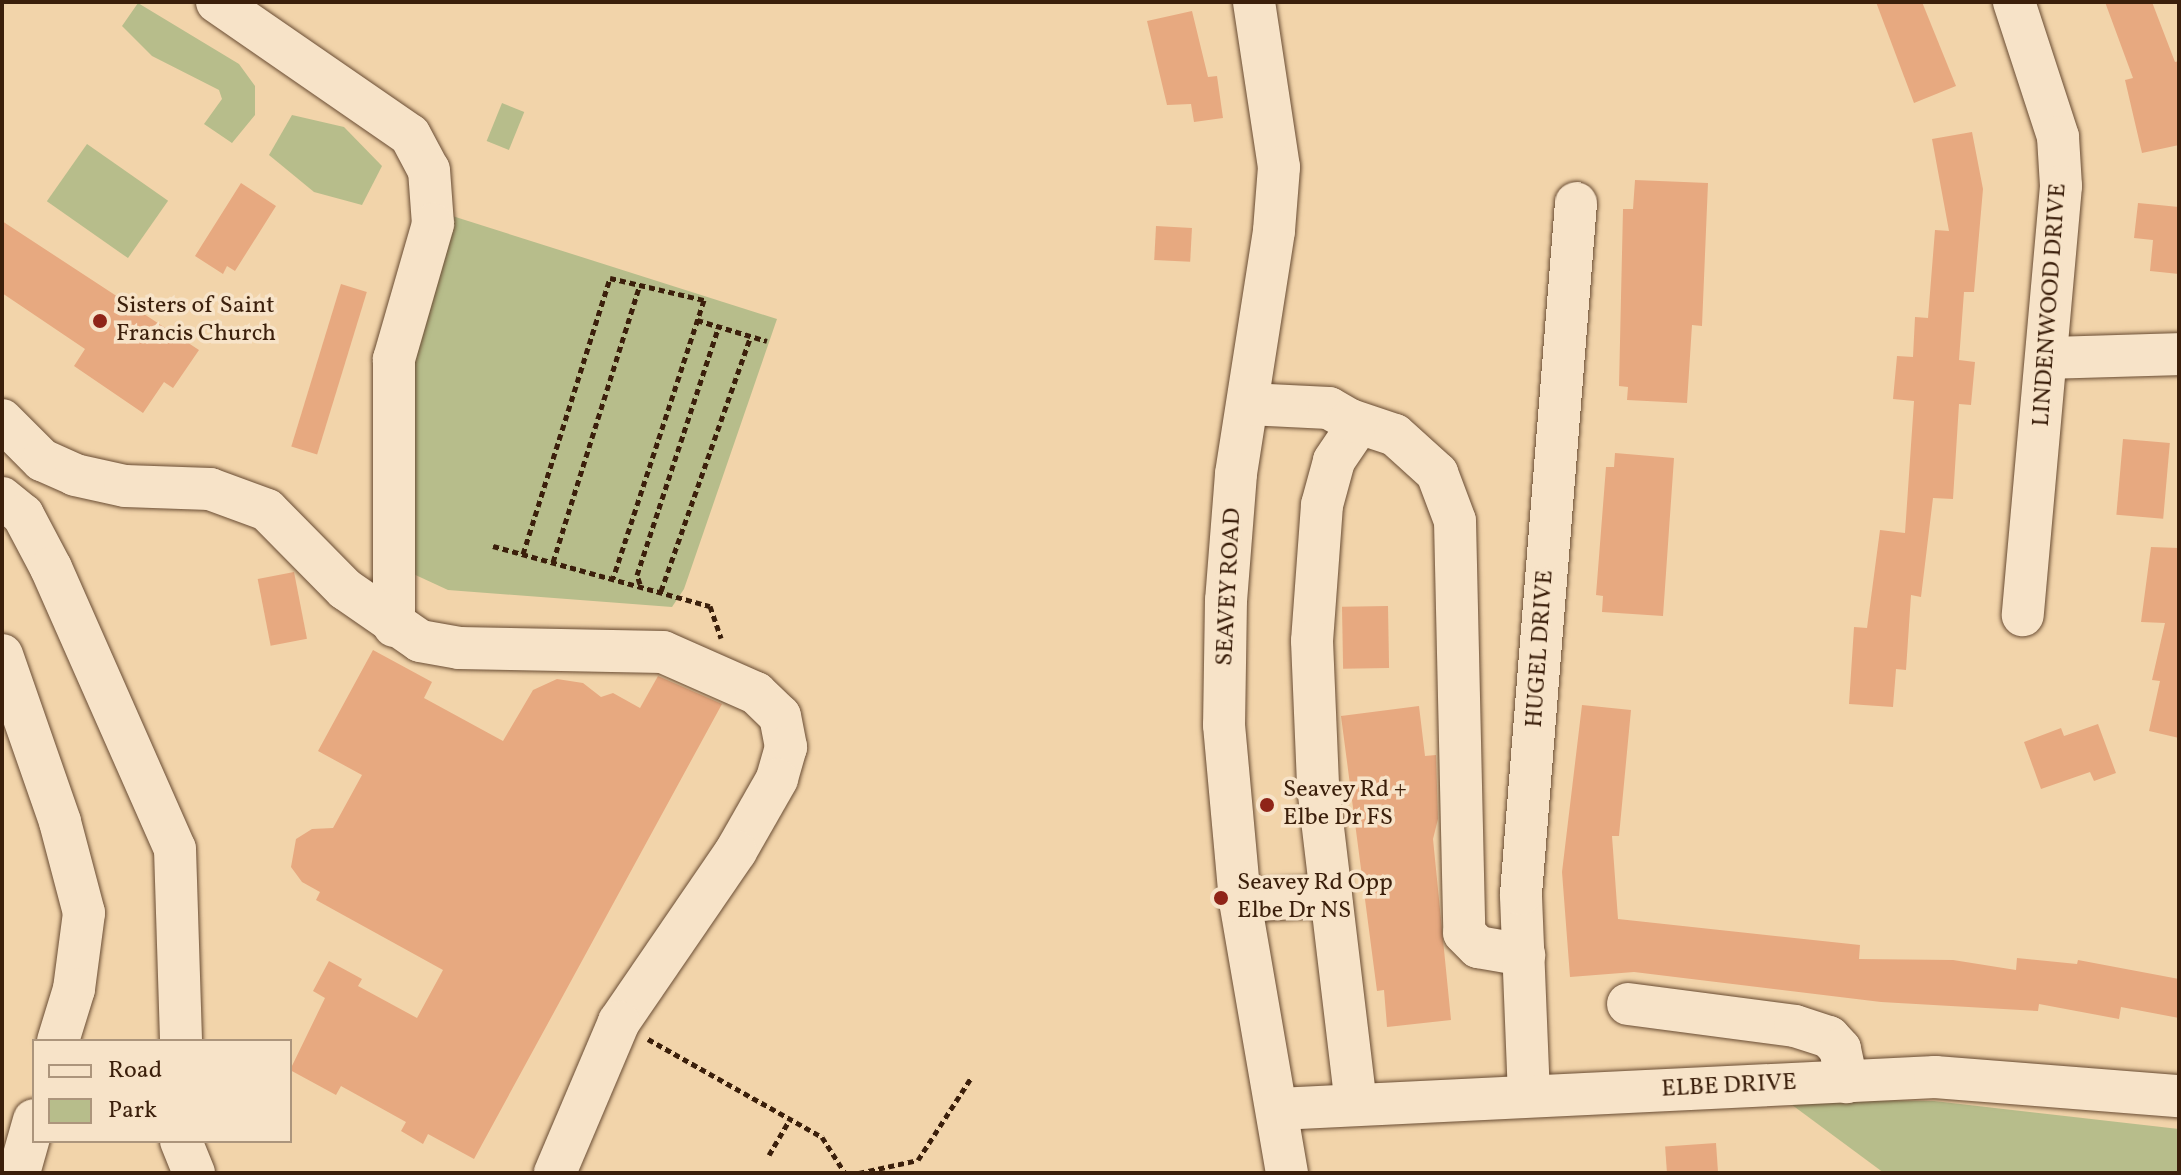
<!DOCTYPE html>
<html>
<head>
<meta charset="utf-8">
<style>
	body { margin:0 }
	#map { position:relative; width:2181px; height:1175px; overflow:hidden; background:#f2d4aa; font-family:Vollkorn,serif }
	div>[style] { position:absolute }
	.green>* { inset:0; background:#b7bd8b; transform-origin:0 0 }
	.building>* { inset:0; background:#e7a980; transform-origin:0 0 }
	.path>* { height:5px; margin-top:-2.5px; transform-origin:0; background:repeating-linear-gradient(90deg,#3b1f0b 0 6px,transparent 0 10px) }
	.roads { filter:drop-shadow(0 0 2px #694c33) drop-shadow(0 0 2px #694c33) }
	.minor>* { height:42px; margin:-21px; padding:0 21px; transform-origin:21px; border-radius:21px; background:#f7e3c8 }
	.dots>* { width:22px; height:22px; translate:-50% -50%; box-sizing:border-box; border:4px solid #f7e3c8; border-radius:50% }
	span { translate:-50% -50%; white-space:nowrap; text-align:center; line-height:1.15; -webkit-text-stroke:7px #f7e3c8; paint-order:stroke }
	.street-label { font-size:24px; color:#3b1f0b }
	.poi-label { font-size:24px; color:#3b1f0b }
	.left { translate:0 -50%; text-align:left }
	.frame { position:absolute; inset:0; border:4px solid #3b1f0b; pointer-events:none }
	.legend { position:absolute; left:32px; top:1039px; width:260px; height:104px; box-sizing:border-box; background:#f7e3c8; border:2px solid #ac957c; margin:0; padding:10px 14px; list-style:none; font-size:24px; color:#3b1f0b }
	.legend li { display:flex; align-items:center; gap:16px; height:40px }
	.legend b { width:40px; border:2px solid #ac957c }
</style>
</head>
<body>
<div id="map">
	<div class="green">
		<i style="clip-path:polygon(138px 3px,239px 64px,255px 86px,255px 115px,232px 143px,204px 124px,222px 99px,219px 90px,152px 56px,122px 26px)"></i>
		<i style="left:502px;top:103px;width:24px;height:41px;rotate:22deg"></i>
		<i style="clip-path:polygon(292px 115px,344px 127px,382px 166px,362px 205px,314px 192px,269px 155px)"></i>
		<i style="left:87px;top:144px;width:99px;height:70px;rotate:35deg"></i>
		<i style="clip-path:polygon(446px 214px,777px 319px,684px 589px,672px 607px,448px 590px,409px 572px,394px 447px)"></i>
		<i style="clip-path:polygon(1784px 1099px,1934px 1101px,2179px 1129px,2179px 1173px,1884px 1173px)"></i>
	</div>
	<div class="building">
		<i style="clip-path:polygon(1876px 2px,1922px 2px,1956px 86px,1914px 103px)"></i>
		<i style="clip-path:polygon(2105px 2px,2152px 2px,2175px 62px,2179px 61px,2179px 145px,2142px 153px,2125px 80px,2133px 78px)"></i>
		<i style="clip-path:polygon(1192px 11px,1208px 77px,1217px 76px,1223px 118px,1194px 122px,1191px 104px,1167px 105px,1147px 21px)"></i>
		<i style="clip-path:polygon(1972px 132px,1983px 189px,1974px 292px,1964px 292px,1959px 360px,1975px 362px,1971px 405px,1959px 404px,1953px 499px,1933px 498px,1921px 597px,1911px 595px,1906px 670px,1896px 669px,1893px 707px,1849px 704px,1854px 627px,1867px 628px,1880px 530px,1905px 533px,1914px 401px,1893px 399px,1897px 356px,1913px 357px,1915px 317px,1928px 318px,1935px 230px,1949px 231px,1932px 139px)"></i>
		<i style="clip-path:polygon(1635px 180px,1708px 183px,1702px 326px,1692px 325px,1687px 403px,1627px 400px,1628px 387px,1619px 386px,1623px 209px,1633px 209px)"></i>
		<i style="clip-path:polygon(241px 183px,276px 206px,235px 271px,227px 266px,223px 274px,195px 256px)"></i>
		<i style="clip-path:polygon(2138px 203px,2179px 207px,2179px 274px,2150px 271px,2153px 240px,2134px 238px)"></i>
		<i style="clip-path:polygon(2px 221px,199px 350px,173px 388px,164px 382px,143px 413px,74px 366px,85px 349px,2px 293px)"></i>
		<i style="left:1156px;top:226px;width:36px;height:34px;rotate:3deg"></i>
		<i style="left:341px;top:284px;width:27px;height:170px;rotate:17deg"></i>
		<i style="left:2123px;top:439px;width:47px;height:76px;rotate:5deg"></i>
		<i style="clip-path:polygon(1615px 453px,1674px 458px,1663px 616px,1602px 612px,1603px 596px,1596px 595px,1606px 467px,1614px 467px)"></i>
		<i style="clip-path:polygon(2151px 547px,2179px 548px,2179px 738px,2149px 731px,2160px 681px,2152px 680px,2165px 623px,2141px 622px)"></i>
		<i style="left:294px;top:572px;width:68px;height:37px;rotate:79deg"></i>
		<i style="left:1388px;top:606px;width:62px;height:46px;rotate:89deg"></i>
		<i style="clip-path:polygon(373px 650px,432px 682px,424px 698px,503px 741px,533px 690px,557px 679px,583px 683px,601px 697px,613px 693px,640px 708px,658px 676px,722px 704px,474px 1159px,428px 1134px,423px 1144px,401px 1131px,406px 1122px,341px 1086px,336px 1095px,290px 1070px,325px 998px,313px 991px,329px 961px,362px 979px,358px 986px,417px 1018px,443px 970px,316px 900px,320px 892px,302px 882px,291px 867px,296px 839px,312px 829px,333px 828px,362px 775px,318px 751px)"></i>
		<i style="clip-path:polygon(1582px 705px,1631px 710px,1619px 836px,1612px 836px,1618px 919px,1860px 945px,1859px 959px,1953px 960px,2016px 970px,2017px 958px,2077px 964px,2078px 960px,2179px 979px,2179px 1018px,2121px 1007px,2119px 1019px,2039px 1004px,2038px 1011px,1881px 1002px,1634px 972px,1570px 977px,1562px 872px)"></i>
		<i style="clip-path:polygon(1419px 706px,1425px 756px,1436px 755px,1438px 819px,1433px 839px,1451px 1020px,1387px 1027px,1384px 990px,1377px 991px,1341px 716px)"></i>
		<i style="clip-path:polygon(2098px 724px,2116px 773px,2094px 781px,2090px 772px,2041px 789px,2024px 742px,2061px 728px,2064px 736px)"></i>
		<i style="left:1716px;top:1143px;width:30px;height:51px;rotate:86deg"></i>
	</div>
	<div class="path">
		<i style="left:697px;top:320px;width:73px;rotate:16.7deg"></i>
		<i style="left:493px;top:546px;width:225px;rotate:15.5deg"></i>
		<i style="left:710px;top:606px;width:34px;rotate:71deg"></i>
		<i style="left:523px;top:554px;width:289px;rotate:-72.5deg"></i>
		<i style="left:610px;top:278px;width:97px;rotate:13.2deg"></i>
		<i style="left:704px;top:300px;width:293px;rotate:108.1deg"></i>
		<i style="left:553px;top:562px;width:290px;rotate:-72.6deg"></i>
		<i style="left:640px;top:584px;width:9px;rotate:-108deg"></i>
		<i style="left:637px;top:575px;width:262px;rotate:-71.8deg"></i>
		<i style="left:661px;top:591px;width:270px;rotate:-70.6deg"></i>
		<i style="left:648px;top:1039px;width:200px;rotate:29.4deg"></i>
		<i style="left:822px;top:1137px;width:43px;rotate:57.4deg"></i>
		<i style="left:769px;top:1155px;width:42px;rotate:-59.7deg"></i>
		<i style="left:859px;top:1173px;width:60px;rotate:-12.4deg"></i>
		<i style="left:918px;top:1160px;width:98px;rotate:-57.1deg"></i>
	</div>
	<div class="roads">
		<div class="minor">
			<i style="left:217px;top:2px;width:234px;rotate:34.6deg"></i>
			<i style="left:410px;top:135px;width:40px;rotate:62deg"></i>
			<i style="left:429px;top:170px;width:54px;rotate:85.8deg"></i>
			<i style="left:433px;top:224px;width:141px;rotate:106.1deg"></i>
			<i style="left:394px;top:359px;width:267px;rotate:90deg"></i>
			<i style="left:1254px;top:2px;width:167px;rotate:81.4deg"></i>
			<i style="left:1279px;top:167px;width:64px;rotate:94.5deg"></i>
			<i style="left:1274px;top:231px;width:246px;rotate:98.9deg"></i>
			<i style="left:1236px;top:474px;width:126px;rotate:94.5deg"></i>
			<i style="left:1226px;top:600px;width:125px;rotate:90.9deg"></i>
			<i style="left:1224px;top:725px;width:177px;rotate:84.8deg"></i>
			<i style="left:1240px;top:901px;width:276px;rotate:80.2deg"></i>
			<i style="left:2014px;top:2px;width:142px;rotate:71.9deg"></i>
			<i style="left:2058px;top:137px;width:49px;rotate:86.5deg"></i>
			<i style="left:2061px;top:186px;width:431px;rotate:95.1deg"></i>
			<i style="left:2048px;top:358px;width:131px;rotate:-1.7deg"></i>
			<i style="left:1248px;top:404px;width:81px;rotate:2.8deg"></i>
			<i style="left:1329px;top:408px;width:24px;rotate:30deg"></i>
			<i style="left:1350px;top:420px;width:12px;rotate:70deg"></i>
			<i style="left:1354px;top:431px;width:36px;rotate:124deg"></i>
			<i style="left:1334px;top:461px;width:46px;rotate:105.3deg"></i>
			<i style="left:1322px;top:505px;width:136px;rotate:94.2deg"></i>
			<i style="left:1312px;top:641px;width:145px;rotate:87.6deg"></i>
			<i style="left:1318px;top:786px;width:321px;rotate:83.2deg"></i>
			<i style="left:2px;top:420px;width:57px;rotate:45deg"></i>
			<i style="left:42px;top:460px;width:36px;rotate:24deg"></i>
			<i style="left:75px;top:475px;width:51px;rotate:12.4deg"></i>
			<i style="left:125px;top:486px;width:85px;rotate:2deg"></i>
			<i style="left:210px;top:489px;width:61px;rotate:20.2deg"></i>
			<i style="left:267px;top:510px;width:111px;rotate:45.4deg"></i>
			<i style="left:345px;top:589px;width:91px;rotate:34.7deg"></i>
			<i style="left:420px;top:641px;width:40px;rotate:10deg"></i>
			<i style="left:459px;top:648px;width:204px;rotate:1.1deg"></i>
			<i style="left:663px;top:652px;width:102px;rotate:23.8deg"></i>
			<i style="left:756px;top:693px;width:33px;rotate:44deg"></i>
			<i style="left:780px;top:716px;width:32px;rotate:79deg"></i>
			<i style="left:786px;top:747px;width:33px;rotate:106deg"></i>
			<i style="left:777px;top:779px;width:83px;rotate:119.7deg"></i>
			<i style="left:736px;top:851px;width:207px;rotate:124.4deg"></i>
			<i style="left:619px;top:1022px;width:164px;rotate:113deg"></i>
			<i style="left:1350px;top:420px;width:47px;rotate:18.4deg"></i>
			<i style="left:1395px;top:435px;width:57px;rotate:42.1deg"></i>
			<i style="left:1437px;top:473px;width:51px;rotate:69.4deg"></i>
			<i style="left:1455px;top:521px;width:412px;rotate:88.7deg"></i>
			<i style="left:1464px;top:933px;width:20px;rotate:45deg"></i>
			<i style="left:1478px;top:947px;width:47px;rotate:9.9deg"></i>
			<i style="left:2px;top:498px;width:27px;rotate:39deg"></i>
			<i style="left:23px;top:515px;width:60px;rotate:62.2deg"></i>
			<i style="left:51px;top:568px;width:307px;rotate:66.2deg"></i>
			<i style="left:175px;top:849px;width:192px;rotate:88.2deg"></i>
			<i style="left:2px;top:655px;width:177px;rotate:70.8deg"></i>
			<i style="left:60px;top:822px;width:94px;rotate:75.2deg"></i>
			<i style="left:84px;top:913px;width:77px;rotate:97.5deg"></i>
			<i style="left:74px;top:989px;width:54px;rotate:107.1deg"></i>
			<i style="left:1240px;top:901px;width:91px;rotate:-3.1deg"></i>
			<i style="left:1628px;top:1004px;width:168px;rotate:7.5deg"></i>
			<i style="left:1795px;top:1026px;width:36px;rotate:18deg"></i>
			<i style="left:1829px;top:1037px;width:16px;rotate:47deg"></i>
			<i style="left:1840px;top:1049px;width:34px;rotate:78deg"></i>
			<i style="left:1529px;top:1096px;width:202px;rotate:-92.3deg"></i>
			<i style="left:1521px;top:894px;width:693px;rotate:-85.45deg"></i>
			<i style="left:1278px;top:1109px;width:658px;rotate:-2.79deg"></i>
			<i style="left:1935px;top:1077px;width:245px;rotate:4.5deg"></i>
			<i style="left:181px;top:1141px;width:35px;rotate:68deg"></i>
			<i style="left:19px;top:1173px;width:55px;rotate:-74.2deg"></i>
		</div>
	</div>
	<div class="dots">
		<i style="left:100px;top:321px;background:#8f2418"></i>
		<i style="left:1267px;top:805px;background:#8f2418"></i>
		<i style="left:1221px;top:898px;background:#8f2418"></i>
	</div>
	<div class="street-label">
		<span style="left:2051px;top:305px;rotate:-86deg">LINDENWOOD DRIVE</span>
		<span style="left:1230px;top:587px;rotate:-87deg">SEAVEY ROAD</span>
		<span style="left:1541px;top:649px;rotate:-86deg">HUGEL DRIVE</span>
		<span style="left:1729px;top:1087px;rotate:-3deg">ELBE DRIVE</span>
	</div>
	<div class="poi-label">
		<span class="left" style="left:116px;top:321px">Sisters of Saint<br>Francis Church</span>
		<span class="left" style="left:1283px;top:805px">Seavey Rd +<br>Elbe Dr FS</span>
		<span class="left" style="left:1237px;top:898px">Seavey Rd Opp<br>Elbe Dr NS</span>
	</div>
	<div class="frame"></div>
	<ul class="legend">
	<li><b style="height:10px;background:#f7e3c8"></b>Road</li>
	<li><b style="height:22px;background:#b7bd8b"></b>Park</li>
	</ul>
</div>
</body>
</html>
